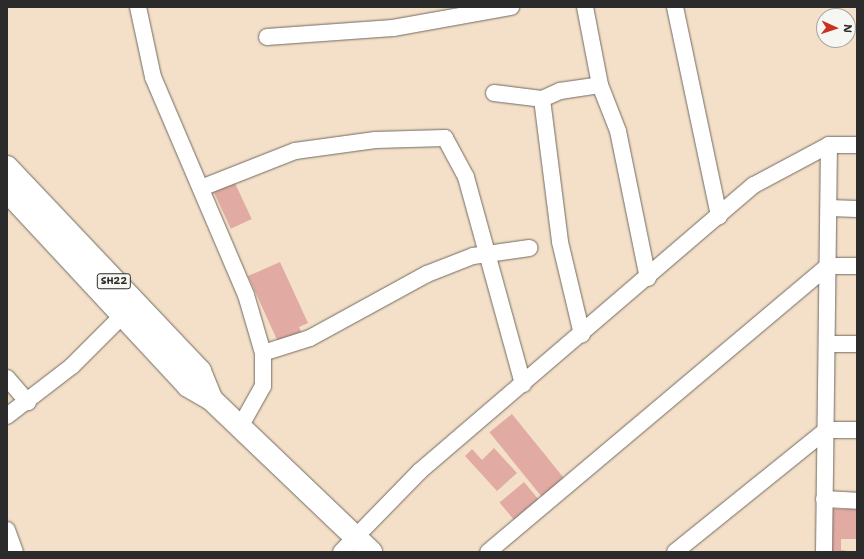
<!DOCTYPE html>
<html>
<head>
<meta charset="utf-8">
<style>
	body { margin:0 }
	#map { position:relative; width:864px; height:559px; overflow:hidden; background:#f4e0c8; font-family:"Shantell Sans",sans-serif }
	div>[style] { position:absolute }
	.building>* { inset:0; background:#e1aba3; transform-origin:0 0 }
	.roads { filter:drop-shadow(0 0 1px #716a62) drop-shadow(0 0 1px #716a62) }
	.street>* { height:16px; margin:-8px; padding:0 8px; transform-origin:8px; border-radius:8px; background:#fff }
	.primary>* { height:22px; margin:-11px; padding:0 11px; transform-origin:11px; border-radius:11px; background:#fff }
	span { translate:-50% -50%; white-space:nowrap; text-align:center; line-height:1.15; -webkit-text-stroke:3.5px #f6f6f2; paint-order:stroke }
	.shield-label span { padding:1px 3px; background:#f6f6f2; border:1px solid; border-radius:3px; -webkit-text-stroke-width:0 }
	.shield-label { font-size:10px; color:#2b2b2b; font-weight:700 }
	.frame { position:absolute; inset:0; border:8px solid #2b2b2b; pointer-events:none }
	.north { position:absolute; left:816px; top:8px; width:40px; height:40px; box-sizing:border-box; background:#f6f6f2; border:1px solid #a5a5a2; border-radius:50%; rotate:93deg; font-size:11px; font-weight:700; line-height:16px; text-align:center; color:#2b2b2b }
	.north::after { content:''; display:block; margin:auto; width:14px; height:18px; background:#c8321e; clip-path:polygon(50% 0,100% 100%,50% 72%,0 100%) }
</style>
</head>
<body>
<div id="map">
	<div class="building">
		<i style="left:234px;top:181px;width:42px;height:23px;rotate:65deg"></i>
		<i style="clip-path:polygon(280px 262px,308px 323px,299px 327px,304px 338px,278px 342px,248px 276px)"></i>
		<i style="left:512px;top:414px;width:85px;height:29px;rotate:51deg"></i>
		<i style="clip-path:polygon(494px 448px,517px 473px,497px 491px,465px 456px,472px 449px,482px 460px)"></i>
		<i style="left:524px;top:482px;width:26px;height:32px;rotate:50deg"></i>
		<i style="clip-path:polygon(831px 509px,857px 509px,857px 539px,841px 539px,841px 550px,854px 552px,831px 552px)"></i>
	</div>
	<div class="roads">
		<div class="street">
			<i style="left:138px;top:7px;width:72px;rotate:77.9deg"></i>
			<i style="left:153px;top:77px;width:237px;rotate:66.9deg"></i>
			<i style="left:246px;top:295px;width:60px;rotate:73.7deg"></i>
			<i style="left:263px;top:353px;width:33px;rotate:90deg"></i>
			<i style="left:263px;top:386px;width:47px;rotate:119.3deg"></i>
			<i style="left:585px;top:7px;width:79px;rotate:79.1deg"></i>
			<i style="left:600px;top:85px;width:49px;rotate:68.6deg"></i>
			<i style="left:618px;top:131px;width:150px;rotate:78.5deg"></i>
			<i style="left:675px;top:7px;width:214px;rotate:78.1deg"></i>
			<i style="left:267px;top:37px;width:126px;rotate:-4.1deg"></i>
			<i style="left:393px;top:28px;width:120px;rotate:-10.1deg"></i>
			<i style="left:494px;top:93px;width:48px;rotate:7.1deg"></i>
			<i style="left:542px;top:99px;width:20px;rotate:-24deg"></i>
			<i style="left:560px;top:91px;width:40px;rotate:-8.5deg"></i>
			<i style="left:542px;top:99px;width:144px;rotate:82.8deg"></i>
			<i style="left:560px;top:242px;width:95px;rotate:76.6deg"></i>
			<i style="left:201px;top:188px;width:101px;rotate:-21.5deg"></i>
			<i style="left:295px;top:151px;width:81px;rotate:-7.8deg"></i>
			<i style="left:375px;top:140px;width:70px;rotate:-1.6deg"></i>
			<i style="left:445px;top:138px;width:44px;rotate:61.7deg"></i>
			<i style="left:466px;top:177px;width:215px;rotate:74.6deg"></i>
			<i style="left:829px;top:208px;width:28px;rotate:2deg"></i>
			<i style="left:827px;top:344px;width:30px"></i>
			<i style="left:263px;top:353px;width:49px;rotate:-17.7deg"></i>
			<i style="left:310px;top:338px;width:133px;rotate:-28.7deg"></i>
			<i style="left:427px;top:274px;width:49px;rotate:-21.4deg"></i>
			<i style="left:473px;top:256px;width:57px;rotate:-8.1deg"></i>
			<i style="left:7px;top:378px;width:32px;rotate:49deg"></i>
			<i style="left:7px;top:416px;width:82px;rotate:-37.6deg"></i>
			<i style="left:72px;top:366px;width:82px;rotate:-45deg"></i>
			<i style="left:824px;top:499px;width:33px;rotate:3deg"></i>
			<i style="left:7px;top:530px;width:23px;rotate:70deg"></i>
			<i style="left:341px;top:552px;width:113px;rotate:-45.7deg"></i>
			<i style="left:420px;top:471px;width:440px;rotate:-40.6deg"></i>
			<i style="left:754px;top:185px;width:85px;rotate:-28.1deg"></i>
			<i style="left:829px;top:145px;width:28px"></i>
			<i style="left:488px;top:552px;width:444px;rotate:-40.1deg"></i>
			<i style="left:828px;top:266px;width:29px"></i>
			<i style="left:675px;top:552px;width:194px;rotate:-38.9deg"></i>
			<i style="left:826px;top:430px;width:31px"></i>
			<i style="left:824px;top:552px;width:407px;rotate:-89.3deg"></i>
		</div>
		<div class="primary">
			<i style="left:7px;top:167px;width:281px;rotate:46.6deg"></i>
			<i style="left:200px;top:371px;width:31px;rotate:68deg"></i>
			<i style="left:7px;top:191px;width:266px;rotate:47.1deg"></i>
			<i style="left:188px;top:386px;width:28px;rotate:30deg"></i>
			<i style="left:212px;top:400px;width:220px;rotate:43.7deg"></i>
		</div>
	</div>
	<div class="shield-label">
		<span style="left:114px;top:281px">SH22</span>
	</div>
	<div class="frame"></div>
	<div class="north">N</div>
</div>
</body>
</html>
